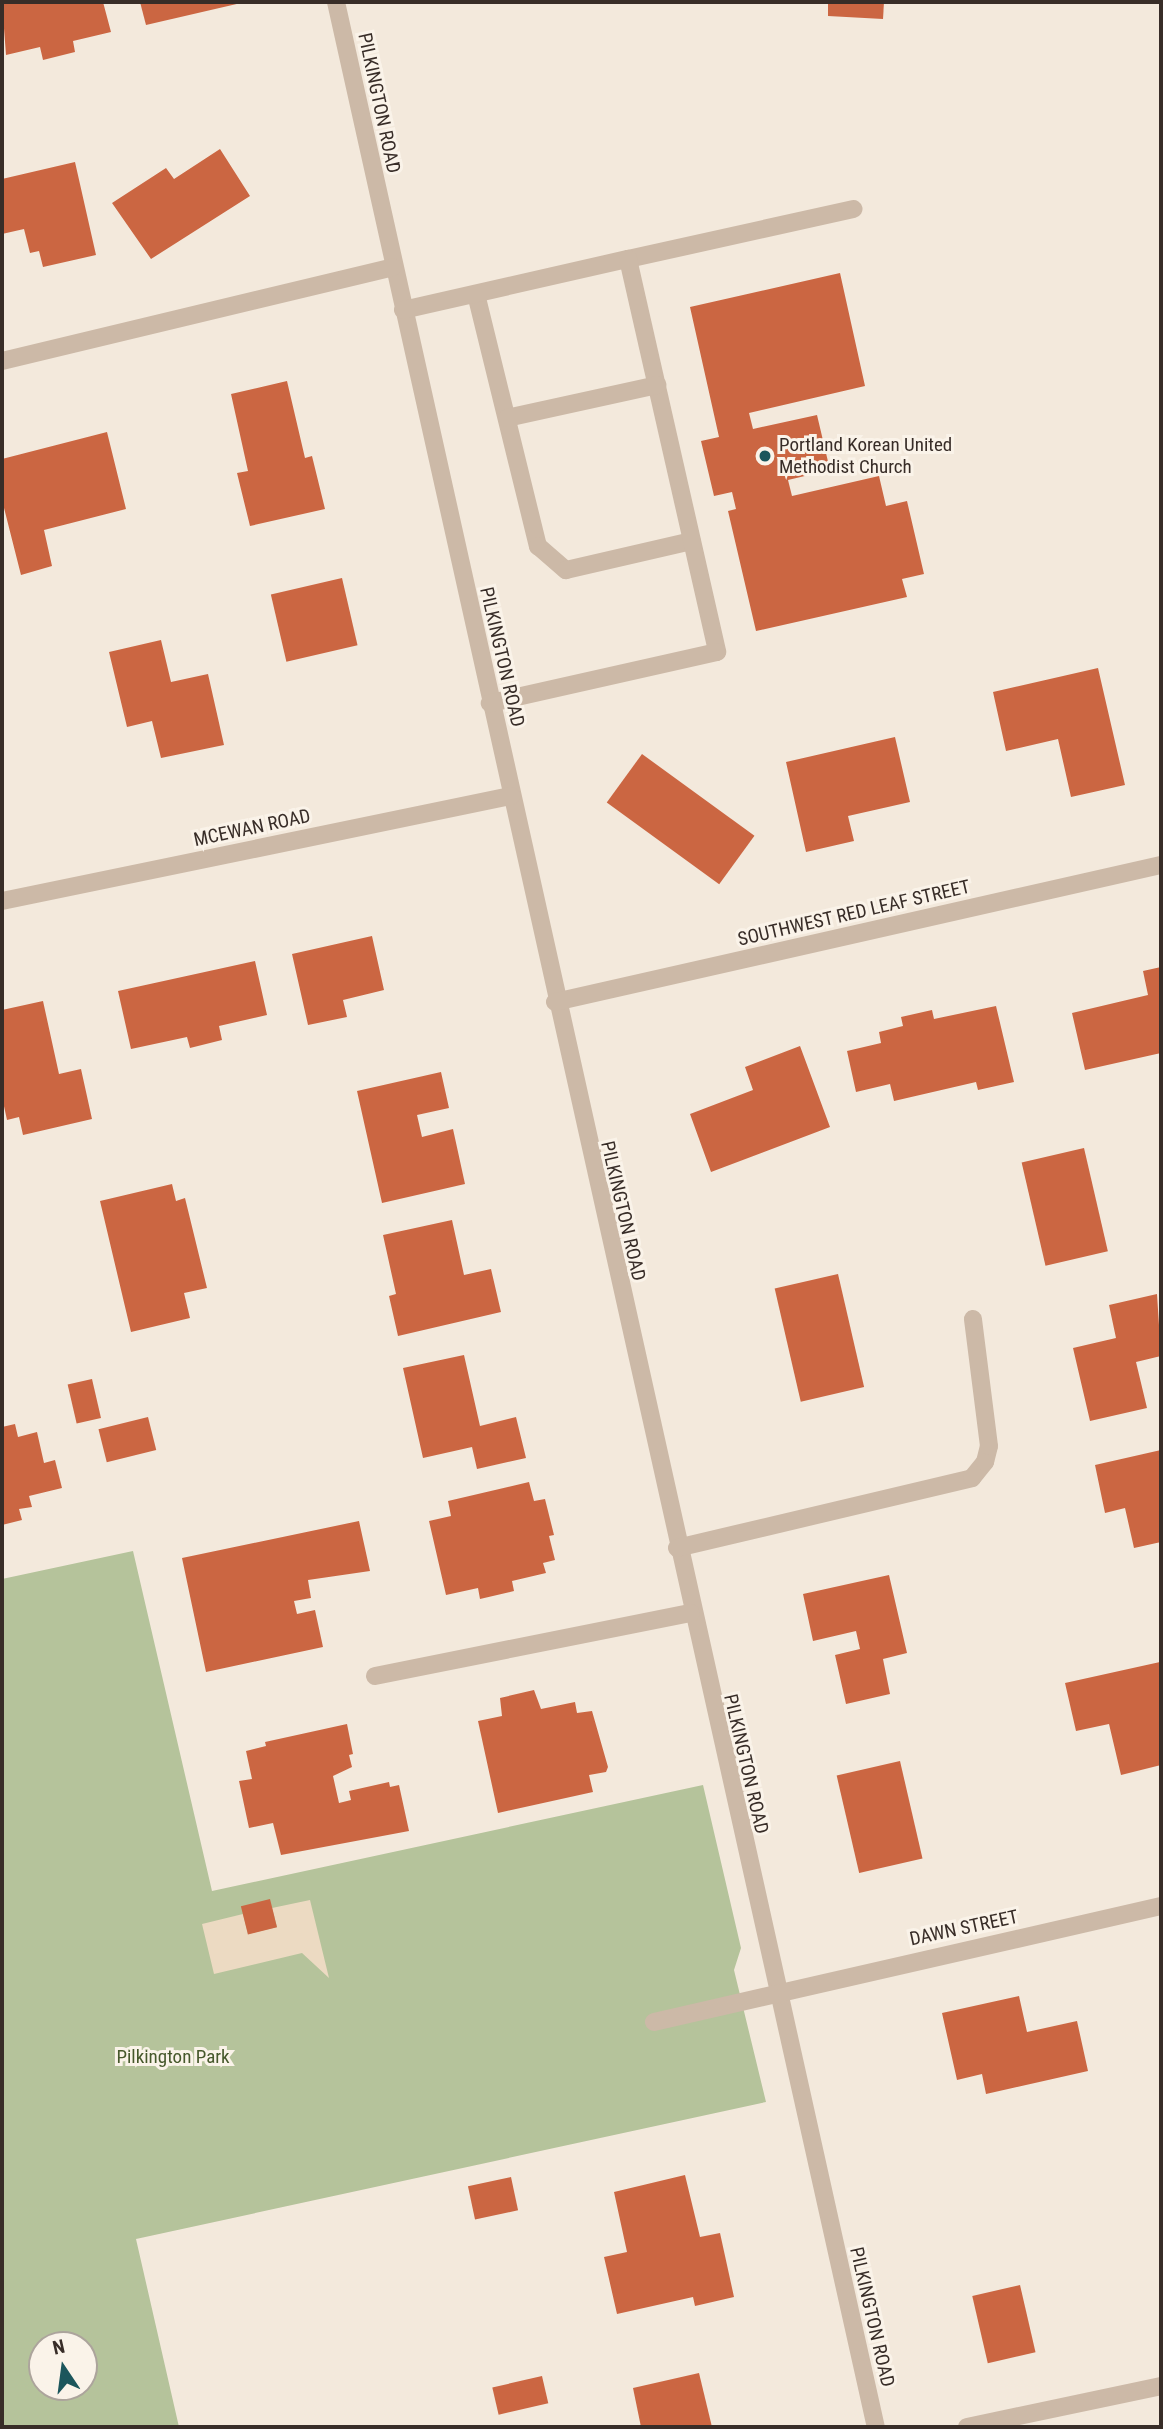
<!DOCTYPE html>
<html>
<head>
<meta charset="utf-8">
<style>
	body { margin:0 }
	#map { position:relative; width:1163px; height:2429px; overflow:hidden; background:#f3e9dc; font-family:"Roboto Condensed",sans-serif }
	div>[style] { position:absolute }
	.green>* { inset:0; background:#b5c39b }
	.plaza>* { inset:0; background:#ecdac2 }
	.building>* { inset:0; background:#cb6642; transform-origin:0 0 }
	.minor>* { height:18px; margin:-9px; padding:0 9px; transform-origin:9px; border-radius:9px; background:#ccb9a7 }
	.dots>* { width:19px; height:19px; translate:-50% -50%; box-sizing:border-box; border:4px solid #faf3e9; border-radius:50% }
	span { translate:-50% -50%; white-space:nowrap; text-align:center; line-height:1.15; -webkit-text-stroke:6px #faf3e9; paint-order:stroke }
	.street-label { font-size:19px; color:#382d28 }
	.poi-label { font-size:19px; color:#382d28 }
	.left { translate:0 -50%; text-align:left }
	.park-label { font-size:19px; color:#46582b }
	.frame { position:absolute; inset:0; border:4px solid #382d28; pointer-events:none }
	.north { position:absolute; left:28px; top:2331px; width:70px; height:70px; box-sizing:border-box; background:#faf3e9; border:2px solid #aca49c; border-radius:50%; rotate:347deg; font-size:19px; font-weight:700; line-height:28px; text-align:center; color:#382d28 }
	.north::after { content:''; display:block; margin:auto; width:24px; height:32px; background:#1c565c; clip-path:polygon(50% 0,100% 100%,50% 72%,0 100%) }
</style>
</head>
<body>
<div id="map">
	<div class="green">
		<i style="clip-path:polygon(evenodd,133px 1551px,212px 1891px,703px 1785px,741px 1948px,734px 1970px,766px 2102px,136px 2239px,179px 2427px,2px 2427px,2px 1579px,133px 1551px,42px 2345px,84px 2345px,84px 2387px,42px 2387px,42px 2345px)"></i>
	</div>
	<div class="plaza">
		<i style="clip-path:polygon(310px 1900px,329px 1978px,302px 1953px,214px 1974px,202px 1924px,243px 1914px,248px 1934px,277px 1927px,272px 1908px)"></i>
	</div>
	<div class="building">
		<i style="clip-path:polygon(2px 2px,103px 2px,111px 32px,73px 41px,75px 52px,43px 60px,40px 47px,6px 55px)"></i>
		<i style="clip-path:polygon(140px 2px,241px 2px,241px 3px,146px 25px)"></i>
		<i style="clip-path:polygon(828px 2px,884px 2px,883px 19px,828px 16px)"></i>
		<i style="clip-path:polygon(220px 149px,250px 196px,151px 259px,112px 203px,166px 168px,174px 179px)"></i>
		<i style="clip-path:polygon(75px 162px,96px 255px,43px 267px,39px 251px,30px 253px,24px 229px,2px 234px,2px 179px)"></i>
		<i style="clip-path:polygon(840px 273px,865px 386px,749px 413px,753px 429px,817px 415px,830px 470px,788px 480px,792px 496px,879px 476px,886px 506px,907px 501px,924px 574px,902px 579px,907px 597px,756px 631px,728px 511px,736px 509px,732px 492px,714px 496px,701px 441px,719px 437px,690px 307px)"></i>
		<i style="clip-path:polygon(287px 381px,305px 458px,312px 456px,325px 509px,250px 526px,237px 473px,248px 471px,231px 394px)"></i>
		<i style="clip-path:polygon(107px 432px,126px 509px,44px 530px,52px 566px,21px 575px,2px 500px,2px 459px)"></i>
		<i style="left:342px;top:578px;width:69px;height:73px;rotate:77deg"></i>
		<i style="clip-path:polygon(161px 640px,171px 682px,208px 674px,224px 745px,161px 758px,152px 721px,127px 727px,109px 652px)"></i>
		<i style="clip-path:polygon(1098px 668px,1125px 785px,1071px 797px,1058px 739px,1006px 751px,993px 692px)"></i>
		<i style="clip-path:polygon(895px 737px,910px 802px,848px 816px,854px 841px,806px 852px,786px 762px)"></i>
		<i style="left:642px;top:754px;width:139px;height:60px;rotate:36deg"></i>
		<i style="clip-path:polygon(372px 936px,384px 990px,343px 1000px,347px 1017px,308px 1025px,292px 954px)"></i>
		<i style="clip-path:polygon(255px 961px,267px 1015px,219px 1026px,222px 1040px,190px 1048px,187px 1037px,131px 1049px,118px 991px)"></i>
		<i style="clip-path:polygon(1161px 967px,1161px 1053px,1085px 1070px,1072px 1013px,1148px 995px,1143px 971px)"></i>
		<i style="clip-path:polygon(43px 1001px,59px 1074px,81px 1069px,92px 1119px,23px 1135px,19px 1117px,7px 1120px,2px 1097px,2px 1010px)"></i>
		<i style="clip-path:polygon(996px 1006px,1014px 1082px,978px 1090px,976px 1082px,894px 1101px,890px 1084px,856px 1092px,847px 1051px,881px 1043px,879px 1032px,903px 1026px,901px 1017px,932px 1010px,934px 1019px)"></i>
		<i style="clip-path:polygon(800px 1046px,830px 1127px,711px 1172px,690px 1114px,753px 1090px,745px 1067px)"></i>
		<i style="clip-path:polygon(441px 1072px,449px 1108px,417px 1115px,422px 1137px,453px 1129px,465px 1184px,382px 1203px,357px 1091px)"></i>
		<i style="left:1084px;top:1148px;width:106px;height:64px;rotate:77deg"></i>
		<i style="clip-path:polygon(172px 1184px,176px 1201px,185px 1198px,207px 1288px,184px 1293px,190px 1318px,131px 1332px,100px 1201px)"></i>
		<i style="clip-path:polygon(452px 1220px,464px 1275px,491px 1269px,501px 1312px,398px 1336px,389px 1296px,396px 1294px,383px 1235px)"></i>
		<i style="left:838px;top:1274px;width:116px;height:65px;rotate:77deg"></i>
		<i style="clip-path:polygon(1157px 1294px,1161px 1356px,1136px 1362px,1147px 1408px,1090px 1421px,1073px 1348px,1116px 1338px,1109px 1305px)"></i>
		<i style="clip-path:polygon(464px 1355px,480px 1426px,516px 1417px,526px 1458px,477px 1469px,472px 1447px,423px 1458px,403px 1368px)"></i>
		<i style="left:92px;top:1379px;width:40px;height:25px;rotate:77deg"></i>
		<i style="left:148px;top:1417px;width:34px;height:51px;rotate:76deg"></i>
		<i style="clip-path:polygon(15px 1424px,18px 1437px,37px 1432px,44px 1463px,55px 1460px,62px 1488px,29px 1496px,32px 1507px,19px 1509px,22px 1520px,2px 1525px,2px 1427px)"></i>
		<i style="clip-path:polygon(1161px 1450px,1161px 1542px,1134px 1548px,1125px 1508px,1105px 1513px,1095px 1465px)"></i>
		<i style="clip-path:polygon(529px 1482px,534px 1501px,545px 1499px,554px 1535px,549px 1536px,555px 1560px,543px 1563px,546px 1573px,512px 1581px,514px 1591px,480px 1599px,478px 1588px,446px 1595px,429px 1521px,451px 1516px,448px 1501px)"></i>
		<i style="clip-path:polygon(359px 1521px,370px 1571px,308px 1580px,311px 1598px,294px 1601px,297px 1614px,315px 1610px,323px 1647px,206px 1672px,182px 1558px)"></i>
		<i style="clip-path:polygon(889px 1575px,907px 1653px,883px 1659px,890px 1694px,846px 1704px,835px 1655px,860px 1649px,856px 1631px,813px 1641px,803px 1594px)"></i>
		<i style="clip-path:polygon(1160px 1662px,1161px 1765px,1121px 1775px,1109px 1724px,1076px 1731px,1065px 1683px)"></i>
		<i style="clip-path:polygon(534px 1690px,541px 1709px,575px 1702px,577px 1713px,592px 1711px,608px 1767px,606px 1772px,589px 1775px,593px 1792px,498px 1813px,478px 1721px,502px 1716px,500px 1698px)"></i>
		<i style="clip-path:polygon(347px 1724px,353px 1754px,349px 1755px,352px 1767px,333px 1776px,339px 1803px,351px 1800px,349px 1791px,389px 1782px,390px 1787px,399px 1785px,409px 1831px,281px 1855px,273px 1823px,249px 1828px,239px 1781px,252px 1779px,246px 1751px,266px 1746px,265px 1742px)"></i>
		<i style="left:900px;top:1761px;width:100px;height:65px;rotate:77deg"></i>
		<i style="left:270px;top:1899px;width:29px;height:30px;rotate:76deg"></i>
		<i style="clip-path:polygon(1019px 1996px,1027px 2032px,1077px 2021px,1088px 2071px,986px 2094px,982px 2074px,957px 2080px,942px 2013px)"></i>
		<i style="clip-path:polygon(685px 2175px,700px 2237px,720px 2233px,734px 2297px,695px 2306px,693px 2297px,617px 2314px,604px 2257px,627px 2252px,614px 2192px)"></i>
		<i style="left:511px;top:2177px;width:34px;height:44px;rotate:78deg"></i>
		<i style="left:1020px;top:2285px;width:69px;height:49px;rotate:77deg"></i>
		<i style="clip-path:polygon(699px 2373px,712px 2427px,641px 2427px,633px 2388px)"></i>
		<i style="left:542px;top:2376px;width:28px;height:51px;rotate:77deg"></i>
	</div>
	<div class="minor">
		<i style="left:336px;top:2px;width:2484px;rotate:77.45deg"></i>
		<i style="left:628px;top:259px;width:231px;rotate:-12.5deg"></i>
		<i style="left:476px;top:294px;width:260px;rotate:76.2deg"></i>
		<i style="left:538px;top:546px;width:37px;rotate:41deg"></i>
		<i style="left:566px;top:570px;width:129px;rotate:-13deg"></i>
		<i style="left:403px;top:310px;width:231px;rotate:-12.8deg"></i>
		<i style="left:628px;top:259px;width:403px;rotate:77.2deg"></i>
		<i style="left:717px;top:652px;width:233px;rotate:167.3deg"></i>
		<i style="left:2px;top:361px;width:402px;rotate:-13.5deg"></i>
		<i style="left:507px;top:418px;width:154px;rotate:-12.4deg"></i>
		<i style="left:2px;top:901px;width:520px;rotate:-11.66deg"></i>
		<i style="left:555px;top:1002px;width:621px;rotate:-12.74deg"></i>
		<i style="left:677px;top:1548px;width:303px;rotate:-13.3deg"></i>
		<i style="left:972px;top:1478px;width:21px;rotate:-51deg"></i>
		<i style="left:985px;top:1462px;width:16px;rotate:-76deg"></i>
		<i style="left:989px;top:1446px;width:128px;rotate:-97.2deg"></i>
		<i style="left:375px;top:1676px;width:322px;rotate:-11.3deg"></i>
		<i style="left:654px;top:2022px;width:520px;rotate:-12.89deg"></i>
		<i style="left:967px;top:2427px;width:198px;rotate:-11.9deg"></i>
	</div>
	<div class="dots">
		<i style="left:765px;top:456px;background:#1c565c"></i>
	</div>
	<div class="street-label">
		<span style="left:379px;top:103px;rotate:78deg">PILKINGTON ROAD</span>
		<span style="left:502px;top:657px;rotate:77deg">PILKINGTON ROAD</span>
		<span style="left:252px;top:828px;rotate:-12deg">MCEWAN ROAD</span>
		<span style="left:854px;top:913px;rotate:-13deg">SOUTHWEST RED LEAF STREET</span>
		<span style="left:623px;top:1211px;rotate:77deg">PILKINGTON ROAD</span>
		<span style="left:746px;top:1764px;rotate:77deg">PILKINGTON ROAD</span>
		<span style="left:964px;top:1928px;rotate:-12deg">DAWN STREET</span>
		<span style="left:872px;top:2317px;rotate:77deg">PILKINGTON ROAD</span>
	</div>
	<div class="poi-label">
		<span class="left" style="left:779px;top:456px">Portland Korean United<br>Methodist Church</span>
	</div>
	<div class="park-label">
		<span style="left:173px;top:2057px">Pilkington Park</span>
	</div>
	<div class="frame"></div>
	<div class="north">N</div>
</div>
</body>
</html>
